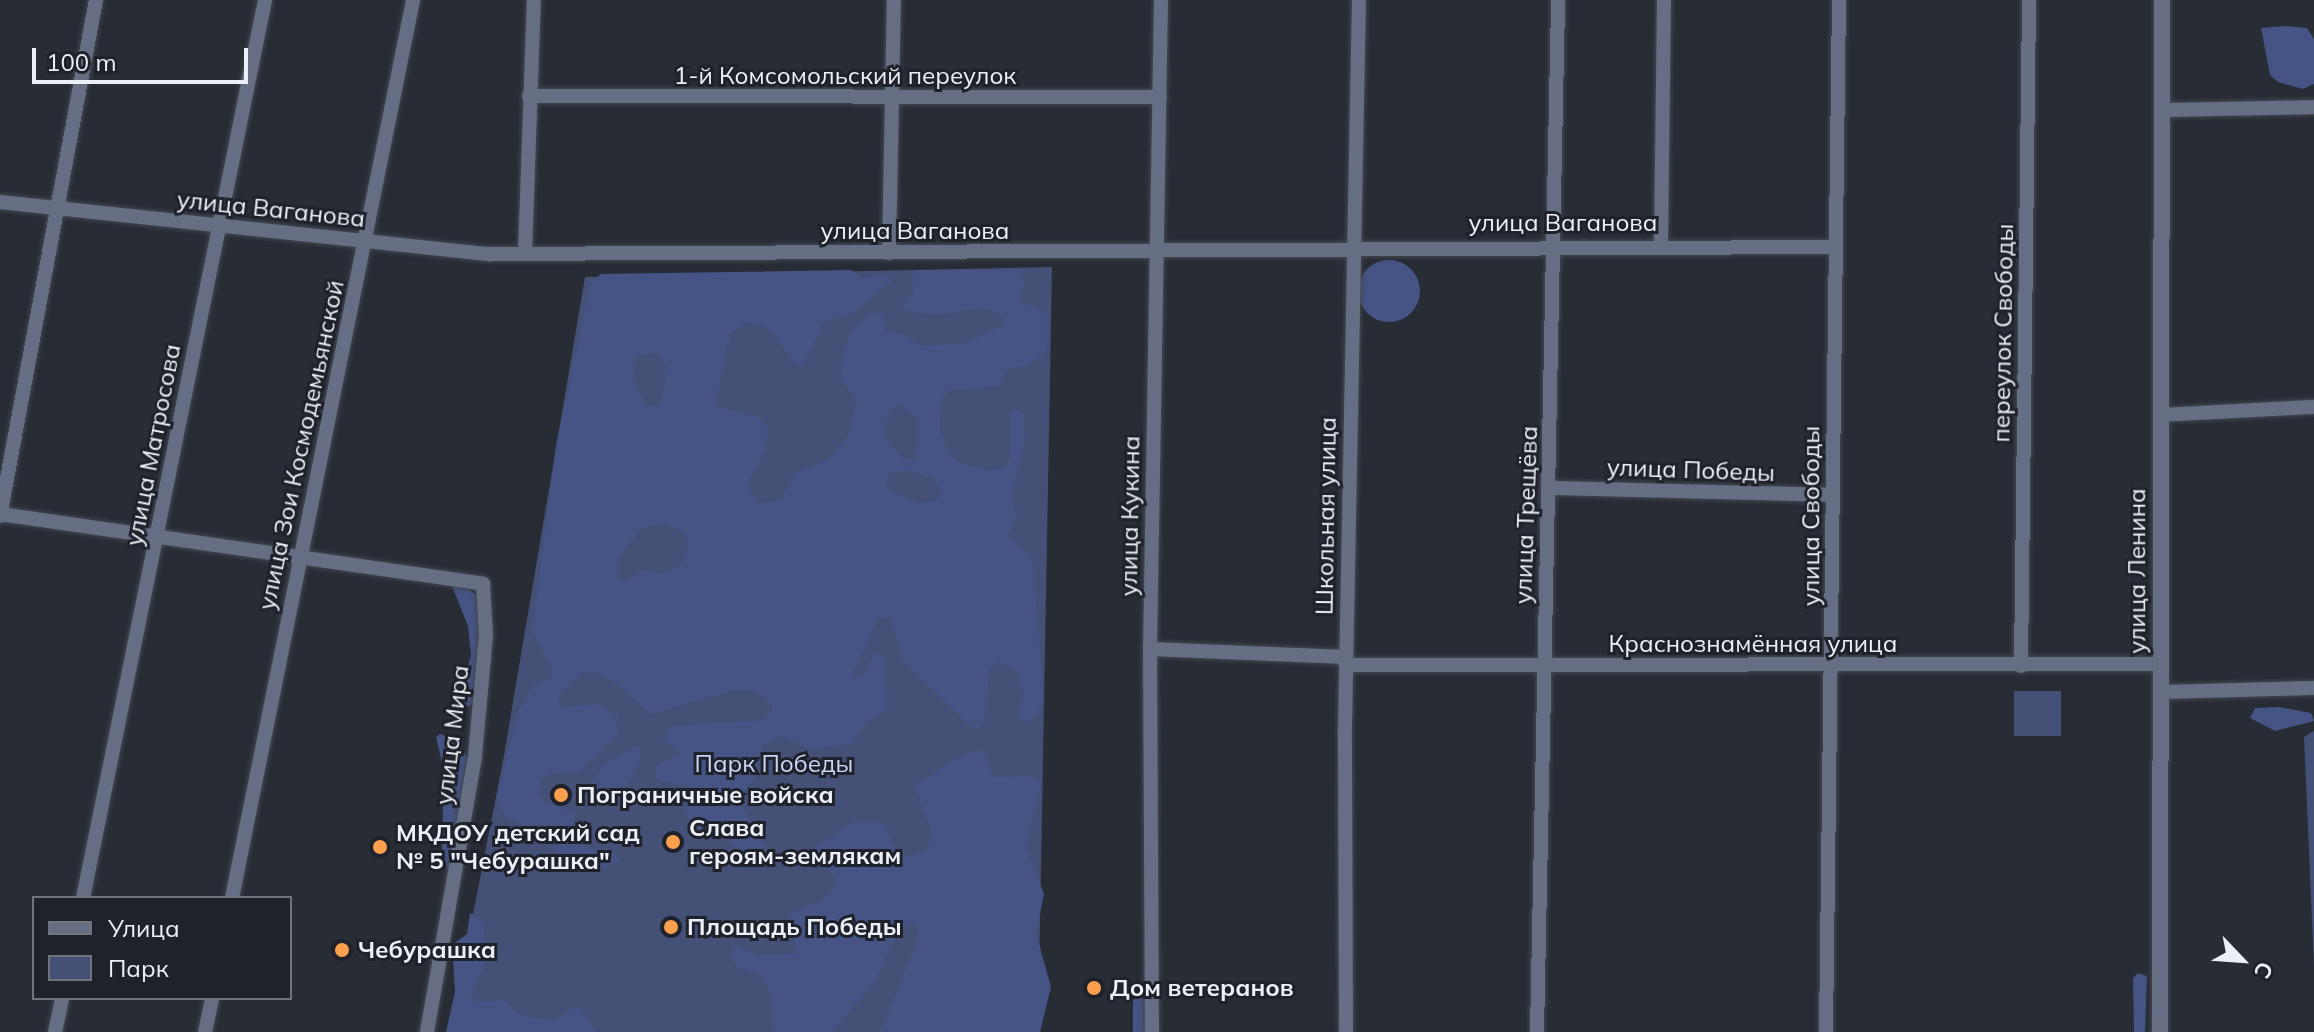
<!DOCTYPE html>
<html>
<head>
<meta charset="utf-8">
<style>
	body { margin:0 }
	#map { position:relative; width:2314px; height:1032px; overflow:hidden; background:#282c35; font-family:Mulish,sans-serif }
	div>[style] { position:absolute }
	.green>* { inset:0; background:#455076; transform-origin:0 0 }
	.forest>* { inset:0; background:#455484 }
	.round { border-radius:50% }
	.roads { filter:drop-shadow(0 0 2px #434750) drop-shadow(0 0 2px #434750) }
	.minor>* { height:14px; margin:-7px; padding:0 7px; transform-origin:7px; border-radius:7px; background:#666e84 }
	.tertiary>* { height:16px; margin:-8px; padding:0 8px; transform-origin:8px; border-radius:8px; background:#666e84 }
	.dots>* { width:22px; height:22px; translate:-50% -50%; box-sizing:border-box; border:4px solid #1f222b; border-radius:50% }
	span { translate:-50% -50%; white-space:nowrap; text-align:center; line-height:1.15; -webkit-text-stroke:6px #1f222b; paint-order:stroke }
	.street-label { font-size:24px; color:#eceff5 }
	.park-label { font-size:24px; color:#cad5f4 }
	.poi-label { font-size:24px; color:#eceff5; font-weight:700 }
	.left { translate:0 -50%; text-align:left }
	.legend { position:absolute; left:32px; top:896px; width:260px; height:104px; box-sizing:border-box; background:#1f222b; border:2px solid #71747c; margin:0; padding:10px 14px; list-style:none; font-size:24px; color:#eceff5 }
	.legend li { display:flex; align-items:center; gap:16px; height:40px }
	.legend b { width:40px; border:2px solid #71747c }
	.north { position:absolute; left:2202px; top:920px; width:80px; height:80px; -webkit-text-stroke:6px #1f222b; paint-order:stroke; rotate:115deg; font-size:22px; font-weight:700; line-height:32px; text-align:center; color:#eceff5 }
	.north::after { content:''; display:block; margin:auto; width:28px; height:36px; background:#eceff5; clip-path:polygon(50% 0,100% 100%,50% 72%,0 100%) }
	.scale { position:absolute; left:32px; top:48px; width:216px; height:36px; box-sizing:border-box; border:4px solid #eceff5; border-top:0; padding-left:10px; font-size:24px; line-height:28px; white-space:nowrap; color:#eceff5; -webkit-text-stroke:6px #1f222b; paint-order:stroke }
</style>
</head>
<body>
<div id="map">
	<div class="green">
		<i style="clip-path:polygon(1052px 267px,1038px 1032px,450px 1032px,503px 761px,585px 277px)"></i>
		<i style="left:2014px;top:691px;width:47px;height:45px"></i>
		<i style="clip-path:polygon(2314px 731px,2314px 966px,2304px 737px)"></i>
	</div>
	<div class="forest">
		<i style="clip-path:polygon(2286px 26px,2307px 28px,2314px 39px,2314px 84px,2303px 89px,2278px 82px,2270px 75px,2261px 28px)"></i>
		<i class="round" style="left:1358px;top:260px;width:62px;height:62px"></i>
		<i style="clip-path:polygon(evenodd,851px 270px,860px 278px,885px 275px,891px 282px,852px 314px,824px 322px,803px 366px,792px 361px,774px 333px,761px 324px,745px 323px,730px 334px,715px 406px,758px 417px,767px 425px,766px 449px,749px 481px,751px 493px,760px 503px,780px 501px,796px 473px,829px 458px,848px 436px,857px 402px,840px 377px,844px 350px,853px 328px,874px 312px,882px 313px,886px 331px,905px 335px,920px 346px,967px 343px,1005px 324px,1000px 313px,982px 308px,936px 315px,903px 311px,903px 302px,913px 293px,913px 270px,1020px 270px,1025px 283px,1018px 301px,1047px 313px,1047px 350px,1029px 365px,1007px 370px,1000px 386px,949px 390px,942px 399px,940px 428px,946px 447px,958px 462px,990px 471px,1006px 466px,1010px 456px,1010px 411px,1021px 410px,1024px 417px,1026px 437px,1011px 495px,1017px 517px,1007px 536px,1033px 557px,1043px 697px,1038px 714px,1027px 723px,1018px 719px,1023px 694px,1018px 671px,998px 661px,989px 671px,985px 719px,980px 729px,971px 727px,904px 662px,890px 618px,878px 619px,851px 678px,863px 676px,875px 652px,885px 655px,886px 712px,866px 722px,851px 744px,809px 749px,782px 736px,762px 744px,754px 779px,736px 798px,765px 845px,764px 854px,753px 860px,737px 851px,717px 823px,699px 829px,691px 824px,685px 812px,688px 785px,659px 781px,655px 773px,658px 764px,680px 754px,666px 741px,665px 733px,672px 726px,762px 720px,772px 711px,771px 704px,755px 691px,735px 690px,650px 714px,618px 685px,599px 673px,582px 672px,559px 695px,560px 708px,599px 703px,617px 716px,618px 733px,579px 772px,552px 773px,542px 779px,539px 792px,543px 801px,575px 813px,574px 832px,587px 849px,612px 849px,620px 862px,587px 872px,568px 867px,545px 835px,505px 817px,496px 798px,519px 710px,533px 686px,550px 678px,552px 666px,532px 632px,556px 446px,591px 282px,601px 274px,851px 270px,657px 352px,666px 366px,663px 398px,657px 406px,645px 405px,632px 372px,637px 357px,657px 352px,851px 270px,899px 405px,918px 418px,916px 460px,902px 458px,884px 435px,888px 411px,899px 405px,851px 270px,905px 470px,935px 479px,942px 491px,938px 500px,919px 503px,887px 488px,889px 474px,905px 470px,851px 270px,662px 523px,686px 534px,687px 551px,681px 566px,663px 573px,641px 570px,625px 582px,618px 577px,619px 557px,641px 529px,662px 523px)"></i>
		<i style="clip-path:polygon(465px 585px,482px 601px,492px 662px,470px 706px,456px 709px,471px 655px,468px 626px,452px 586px)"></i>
		<i style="clip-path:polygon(2279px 707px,2311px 713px,2314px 721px,2275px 731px,2250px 718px,2255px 708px)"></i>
		<i style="clip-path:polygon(440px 734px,455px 739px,468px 758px,460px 866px,448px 872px,442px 850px,444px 772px,436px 737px)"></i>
		<i style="clip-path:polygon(635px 746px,641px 749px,639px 765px,627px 786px,598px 797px,587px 790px,603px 765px)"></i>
		<i style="clip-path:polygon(976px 751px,986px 752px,993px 777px,1032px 776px,1041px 783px,1026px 847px,1044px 894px,1036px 933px,1051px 987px,1040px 1032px,880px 1032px,915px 947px,919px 931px,914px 923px,898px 933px,874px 984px,831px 1032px,773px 1032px,772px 998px,763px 976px,737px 967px,731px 955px,735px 944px,757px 955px,797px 954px,788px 913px,823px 900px,834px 888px,835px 876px,811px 861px,808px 851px,854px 822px,884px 822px,893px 846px,907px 857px,929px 849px,930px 829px,915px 787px,953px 759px)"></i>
		<i style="clip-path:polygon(470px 913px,482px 919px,488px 958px,471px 995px,474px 1002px,504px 1000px,519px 1015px,551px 1021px,577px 1006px,597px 1032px,446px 1032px,455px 992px,452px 945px,467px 934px)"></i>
		<i style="clip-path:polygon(2138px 973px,2147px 976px,2145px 1032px,2134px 1032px,2133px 978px)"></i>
		<i style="clip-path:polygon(1144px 993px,1148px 1032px,1133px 1032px,1133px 1000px)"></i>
	</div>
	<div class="roads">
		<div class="minor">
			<i style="left:529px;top:96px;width:631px;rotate:0.09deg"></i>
			<i style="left:2161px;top:110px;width:153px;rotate:-1.1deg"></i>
			<i style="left:0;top:202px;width:493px;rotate:6.1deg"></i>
			<i style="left:490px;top:254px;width:1344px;rotate:-0.3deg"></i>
			<i style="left:1661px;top:244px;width:244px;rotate:-89.3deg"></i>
			<i style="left:889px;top:253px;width:253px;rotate:-88.9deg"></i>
			<i style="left:525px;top:254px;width:254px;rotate:-88deg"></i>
			<i style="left:2160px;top:415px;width:154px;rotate:-3deg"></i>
			<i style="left:1550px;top:488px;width:281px;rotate:1.4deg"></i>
			<i style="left:0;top:514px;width:488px;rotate:8.2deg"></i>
			<i style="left:483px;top:584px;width:51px;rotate:86.6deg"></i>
			<i style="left:486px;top:635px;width:122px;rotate:95.2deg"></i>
			<i style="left:475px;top:757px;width:279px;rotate:99.9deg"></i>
			<i style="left:0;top:516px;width:525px;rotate:-79.46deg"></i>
			<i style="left:1150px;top:649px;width:196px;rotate:2.3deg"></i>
			<i style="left:1346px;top:665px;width:815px;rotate:-0.07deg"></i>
			<i style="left:2021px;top:666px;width:666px;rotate:-89.31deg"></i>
			<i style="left:2161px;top:692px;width:153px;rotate:-1.5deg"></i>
			<i style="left:83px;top:898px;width:916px;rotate:-78.54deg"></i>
			<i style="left:232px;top:898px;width:916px;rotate:-78.6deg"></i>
			<i style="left:55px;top:1032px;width:35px;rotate:-78deg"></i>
			<i style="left:205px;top:1032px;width:35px;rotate:-78deg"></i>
			<i style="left:1152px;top:1032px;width:383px;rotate:-90.3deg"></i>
			<i style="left:1150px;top:649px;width:649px;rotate:-89.03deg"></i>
			<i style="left:1346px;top:1032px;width:305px;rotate:-90.2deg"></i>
			<i style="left:1345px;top:727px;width:727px;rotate:-88.9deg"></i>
			<i style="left:1537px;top:1032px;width:1032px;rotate:-88.83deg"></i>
			<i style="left:1826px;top:1032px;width:1032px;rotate:-89.28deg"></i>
		</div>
		<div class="tertiary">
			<i style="left:2160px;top:1032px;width:1032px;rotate:-89.89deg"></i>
		</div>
	</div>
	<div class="dots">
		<i style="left:561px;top:795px;background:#f99f4d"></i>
		<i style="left:673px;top:842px;background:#f99f4d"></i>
		<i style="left:380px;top:847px;background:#f99f4d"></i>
		<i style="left:671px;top:927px;background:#f99f4d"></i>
		<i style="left:342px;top:950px;background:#f99f4d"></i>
		<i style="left:1094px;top:988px;background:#f99f4d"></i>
	</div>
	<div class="street-label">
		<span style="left:845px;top:76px">1-й Комсомольский переулок</span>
		<span style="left:271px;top:209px;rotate:6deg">улица Ваганова</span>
		<span style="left:1563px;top:223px">улица Ваганова</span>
		<span style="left:915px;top:231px">улица Ваганова</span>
		<span style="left:2003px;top:333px;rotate:-89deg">переулок Свободы</span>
		<span style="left:153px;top:445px;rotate:-79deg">улица Матросова</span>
		<span style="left:301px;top:445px;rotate:-78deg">улица Зои Космодемьянской</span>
		<span style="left:1691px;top:470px;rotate:2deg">улица Победы</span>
		<span style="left:1526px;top:515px;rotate:-88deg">улица Трещёва</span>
		<span style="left:1130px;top:516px;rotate:-89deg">улица Кукина</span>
		<span style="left:1326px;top:516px;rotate:-89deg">Школьная улица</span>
		<span style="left:1811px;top:516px;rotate:-90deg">улица Свободы</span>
		<span style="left:2137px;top:571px;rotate:-90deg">улица Ленина</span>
		<span style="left:1753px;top:644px">Краснознамённая улица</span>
		<span style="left:452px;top:735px;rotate:-83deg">улица Мира</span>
	</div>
	<div class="park-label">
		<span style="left:774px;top:764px">Парк Победы</span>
	</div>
	<div class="poi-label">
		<span class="left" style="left:577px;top:795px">Пограничные войска</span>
		<span class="left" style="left:689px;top:842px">Слава<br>героям-землякам</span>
		<span class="left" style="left:396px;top:847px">МКДОУ детский сад<br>№ 5 "Чебурашка"</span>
		<span class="left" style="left:687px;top:927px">Площадь Победы</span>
		<span class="left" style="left:358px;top:950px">Чебурашка</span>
		<span class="left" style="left:1110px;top:988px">Дом ветеранов</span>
	</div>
	<ul class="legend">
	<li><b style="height:10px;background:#666e84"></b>Улица</li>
	<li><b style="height:22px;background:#455076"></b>Парк</li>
	</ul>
	<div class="north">С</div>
	<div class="scale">100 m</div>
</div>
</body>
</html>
